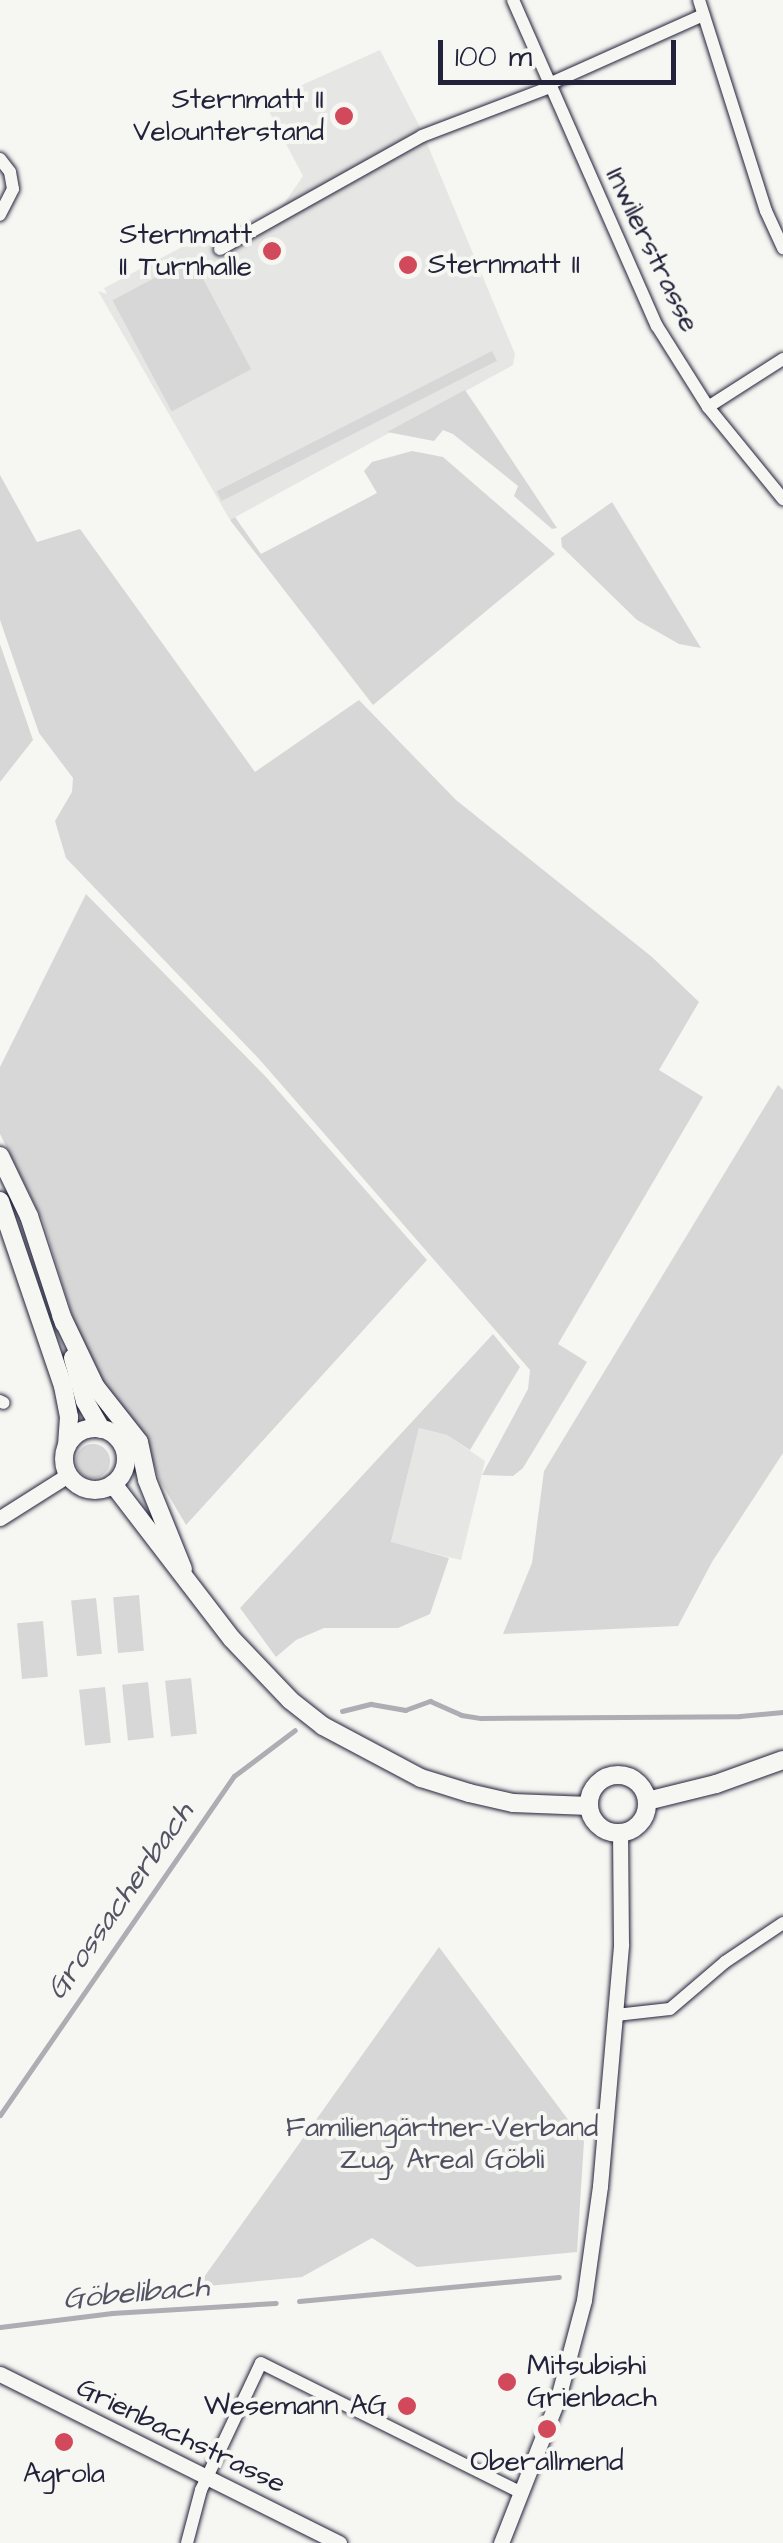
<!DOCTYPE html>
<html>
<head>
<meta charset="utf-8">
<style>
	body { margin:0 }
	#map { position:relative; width:783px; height:2543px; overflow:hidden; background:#f6f6f2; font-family:"Architects Daughter",sans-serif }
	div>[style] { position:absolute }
	.built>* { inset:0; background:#e6e6e4 }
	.green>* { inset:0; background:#d7d7d7; transform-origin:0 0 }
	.round { border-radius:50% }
	.stream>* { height:5px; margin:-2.5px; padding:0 2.5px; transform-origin:2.5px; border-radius:2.5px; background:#adadb3 }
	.roads { filter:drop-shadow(0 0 2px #22223b) drop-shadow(0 0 2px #22223b) }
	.minor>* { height:12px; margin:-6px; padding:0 6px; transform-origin:6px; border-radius:6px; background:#f6f6f2 }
	.tertiary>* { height:15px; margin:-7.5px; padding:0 7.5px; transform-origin:7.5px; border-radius:7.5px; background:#f6f6f2 }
	.secondary>* { height:18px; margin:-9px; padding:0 9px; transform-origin:9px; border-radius:9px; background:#f6f6f2 }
	.secondary>.ring { margin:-9px; padding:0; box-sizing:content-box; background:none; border:18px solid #f6f6f2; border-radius:50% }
	.dots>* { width:28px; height:28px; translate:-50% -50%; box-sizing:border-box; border:5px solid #f6f6f2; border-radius:50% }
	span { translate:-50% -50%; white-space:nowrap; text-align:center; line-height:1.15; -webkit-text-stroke:8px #f6f6f2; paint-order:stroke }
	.poi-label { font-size:28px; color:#22223b }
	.right { translate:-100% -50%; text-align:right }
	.left { translate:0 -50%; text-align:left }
	.street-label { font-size:28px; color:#22223b }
	.park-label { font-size:28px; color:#4f4f62 }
	.water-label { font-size:30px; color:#535365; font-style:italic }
	.scale { position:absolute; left:438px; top:40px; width:238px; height:45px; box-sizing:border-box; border:5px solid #22223b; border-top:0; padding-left:12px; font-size:30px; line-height:35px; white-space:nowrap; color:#22223b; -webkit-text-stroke:8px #f6f6f2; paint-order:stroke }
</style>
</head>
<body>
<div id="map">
	<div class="built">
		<i style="clip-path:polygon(380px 50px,421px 129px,515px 354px,513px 365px,230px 520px,98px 291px,107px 294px,104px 288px,184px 246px,219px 244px,281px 208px,303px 176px,264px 102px)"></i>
		<i style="clip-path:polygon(419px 1428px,447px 1435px,485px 1461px,461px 1560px,391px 1543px)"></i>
	</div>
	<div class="green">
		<i style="left:192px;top:258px;width:126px;height:90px;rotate:62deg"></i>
		<i style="left:492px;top:351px;width:11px;height:309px;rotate:63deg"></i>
		<i style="clip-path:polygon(465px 390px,480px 412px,557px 528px,552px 529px,514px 496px,518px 486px,453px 434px,443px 430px,434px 441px,387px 432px)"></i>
		<i style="clip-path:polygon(412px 451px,443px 457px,555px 554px,373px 705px,230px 520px,235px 517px,261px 554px,377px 493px,364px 471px,372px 462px)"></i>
		<i style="clip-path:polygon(0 475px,37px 542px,80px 529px,255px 772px,359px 700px,456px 800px,652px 957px,699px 1002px,659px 1070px,703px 1097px,558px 1344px,587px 1362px,523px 1468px,513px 1476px,482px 1475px,528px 1389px,530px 1370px,260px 1060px,66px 858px,55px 821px,72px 792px,73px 778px,39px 733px,0 620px)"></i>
		<i style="clip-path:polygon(612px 502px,701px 648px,679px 644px,637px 620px,562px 547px,561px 538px)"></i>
		<i style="clip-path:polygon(0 644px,33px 740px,0 782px)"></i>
		<i style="clip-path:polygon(86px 894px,266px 1077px,427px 1260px,186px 1525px,160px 1481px,143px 1438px,101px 1382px,80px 1340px,43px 1221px,0 1134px,0 1067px)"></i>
		<i style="clip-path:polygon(778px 1085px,783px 1090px,783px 1453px,712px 1562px,678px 1626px,503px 1634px,532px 1563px,544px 1471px)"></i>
		<i style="clip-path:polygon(493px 1334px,520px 1367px,470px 1450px,447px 1435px,419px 1428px,391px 1542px,449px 1558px,430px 1614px,398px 1628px,324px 1628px,296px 1640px,276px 1657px,240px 1608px)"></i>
		<i class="round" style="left:76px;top:1444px;width:34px;height:34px"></i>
		<i style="left:139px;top:1595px;width:56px;height:26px;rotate:85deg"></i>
		<i style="left:96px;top:1598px;width:56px;height:25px;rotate:84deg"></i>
		<i style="left:43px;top:1621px;width:56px;height:26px;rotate:85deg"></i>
		<i style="left:191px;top:1678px;width:56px;height:26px;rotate:84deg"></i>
		<i style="left:148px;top:1682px;width:56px;height:26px;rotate:84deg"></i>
		<i style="left:105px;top:1687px;width:56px;height:26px;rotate:84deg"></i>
		<i style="clip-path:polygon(439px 1947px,584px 2141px,577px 2252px,417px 2267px,372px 2238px,302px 2277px,197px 2287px)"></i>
	</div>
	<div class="stream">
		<i style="left:342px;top:1711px;width:30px;rotate:-14deg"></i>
		<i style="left:371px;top:1704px;width:35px;rotate:10deg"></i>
		<i style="left:405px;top:1710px;width:27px;rotate:-20deg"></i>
		<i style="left:430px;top:1701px;width:34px;rotate:24deg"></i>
		<i style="left:461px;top:1715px;width:20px;rotate:9deg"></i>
		<i style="left:481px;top:1718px;width:259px;rotate:-0.4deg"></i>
		<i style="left:740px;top:1716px;width:43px;rotate:-5.3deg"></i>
		<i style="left:0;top:2115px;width:412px;rotate:-55.4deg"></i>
		<i style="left:234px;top:1776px;width:76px;rotate:-37deg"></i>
		<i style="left:299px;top:2301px;width:261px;rotate:-5.3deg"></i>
		<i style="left:0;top:2327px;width:113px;rotate:-7.1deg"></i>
		<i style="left:112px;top:2313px;width:164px;rotate:-3.5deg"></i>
	</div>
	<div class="roads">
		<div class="minor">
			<i style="left:513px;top:0;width:356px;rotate:66.2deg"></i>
			<i style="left:657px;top:326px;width:96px;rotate:57.8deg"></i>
			<i style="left:708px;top:407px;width:119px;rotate:50.8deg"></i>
			<i style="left:699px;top:0;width:221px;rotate:72.4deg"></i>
			<i style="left:766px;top:211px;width:41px;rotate:65.3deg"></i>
			<i style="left:549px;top:84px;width:169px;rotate:-24.1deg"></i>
			<i style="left:0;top:159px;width:16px;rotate:52deg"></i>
			<i style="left:10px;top:172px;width:17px;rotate:80deg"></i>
			<i style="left:13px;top:189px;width:29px;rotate:117deg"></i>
			<i style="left:220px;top:249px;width:231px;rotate:-29.2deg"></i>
			<i style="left:422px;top:136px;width:137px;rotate:-20.9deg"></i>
			<i style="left:708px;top:407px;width:89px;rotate:-32.6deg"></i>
			<i style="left:0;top:1401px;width:4px;rotate:27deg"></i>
			<i style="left:616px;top:2015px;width:54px;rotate:-6.3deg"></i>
			<i style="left:670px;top:2009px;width:72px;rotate:-40.5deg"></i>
			<i style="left:725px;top:1962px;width:70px;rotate:-33.9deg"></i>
			<i style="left:187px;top:2543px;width:55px;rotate:-75.2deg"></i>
			<i style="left:201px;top:2490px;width:140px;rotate:-64.7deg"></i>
			<i style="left:261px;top:2363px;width:289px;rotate:26.5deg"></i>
		</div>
		<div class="tertiary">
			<i style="left:0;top:1518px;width:80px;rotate:-32.3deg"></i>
			<i style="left:0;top:2374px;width:379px;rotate:26.5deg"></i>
			<i style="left:501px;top:2543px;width:156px;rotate:-68.5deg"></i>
			<i style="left:558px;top:2398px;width:101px;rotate:-75.1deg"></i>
			<i style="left:584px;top:2300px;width:115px;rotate:-82deg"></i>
			<i style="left:600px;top:2186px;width:243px;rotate:-85deg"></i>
			<i style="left:621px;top:1944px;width:111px;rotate:-90.5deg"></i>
		</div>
		<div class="secondary">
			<i style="left:0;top:1156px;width:67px;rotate:64.2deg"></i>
			<i style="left:29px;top:1216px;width:113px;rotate:71.9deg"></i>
			<i style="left:0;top:1201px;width:195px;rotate:71.2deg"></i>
			<i style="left:63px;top:1386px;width:32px;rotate:79deg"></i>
			<i style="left:69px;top:1417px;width:29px;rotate:94deg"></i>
			<i style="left:61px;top:1315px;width:79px;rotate:64.4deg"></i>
			<i style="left:95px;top:1386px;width:71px;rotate:51.8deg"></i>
			<i style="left:139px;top:1442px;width:39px;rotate:78deg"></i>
			<i style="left:147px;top:1480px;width:96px;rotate:68deg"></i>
			<i style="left:73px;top:1358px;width:45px;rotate:74.4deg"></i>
			<i style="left:85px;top:1401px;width:32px;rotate:60deg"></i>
			<i class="ring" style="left:64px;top:1428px;width:44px;height:44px"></i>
			<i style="left:113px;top:1484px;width:195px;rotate:52.5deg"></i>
			<i style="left:232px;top:1639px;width:84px;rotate:46.4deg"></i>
			<i style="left:290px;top:1700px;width:42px;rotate:38.2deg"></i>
			<i style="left:323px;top:1726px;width:111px;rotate:28deg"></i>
			<i style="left:421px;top:1778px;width:50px;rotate:17.4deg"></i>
			<i style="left:469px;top:1793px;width:45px;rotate:12.8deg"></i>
			<i style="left:513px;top:1803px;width:76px;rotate:2.3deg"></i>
			<i class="ring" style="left:589px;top:1775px;width:40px;height:40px"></i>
			<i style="left:647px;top:1801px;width:71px;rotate:-13.8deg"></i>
			<i style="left:716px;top:1784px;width:71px;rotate:-19.7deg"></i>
		</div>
	</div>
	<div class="dots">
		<i style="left:344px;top:116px;background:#d1495b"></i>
		<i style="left:272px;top:251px;background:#d1495b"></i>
		<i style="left:408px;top:265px;background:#d1495b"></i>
		<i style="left:507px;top:2382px;background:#d1495b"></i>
		<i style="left:407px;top:2406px;background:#d1495b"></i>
		<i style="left:547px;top:2429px;background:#d1495b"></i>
		<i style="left:64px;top:2442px;background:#d1495b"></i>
	</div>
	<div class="poi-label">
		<span class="right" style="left:324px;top:116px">Sternmatt II<br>Velounterstand</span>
		<span class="right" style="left:252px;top:251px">Sternmatt<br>II Turnhalle</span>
		<span class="left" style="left:428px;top:265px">Sternmatt II</span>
		<span class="left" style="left:527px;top:2382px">Mitsubishi<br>Grienbach</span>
		<span class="right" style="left:387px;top:2406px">Wesemann AG</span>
		<span style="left:547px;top:2462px">Oberallmend</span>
		<span style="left:64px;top:2474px">Agrola</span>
	</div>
	<div class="street-label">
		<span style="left:652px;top:250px;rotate:64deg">Inwilerstrasse</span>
		<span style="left:181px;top:2436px;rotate:26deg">Grienbachstrasse</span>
	</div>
	<div class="park-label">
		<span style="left:442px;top:2144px">Familiengärtner-Verband<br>Zug, Areal Göbli</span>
	</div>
	<div class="water-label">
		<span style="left:120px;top:1901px;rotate:-55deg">Grossacherbach</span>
		<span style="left:136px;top:2293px;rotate:-5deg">Göbelibach</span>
	</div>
	<div class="scale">100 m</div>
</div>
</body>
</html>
